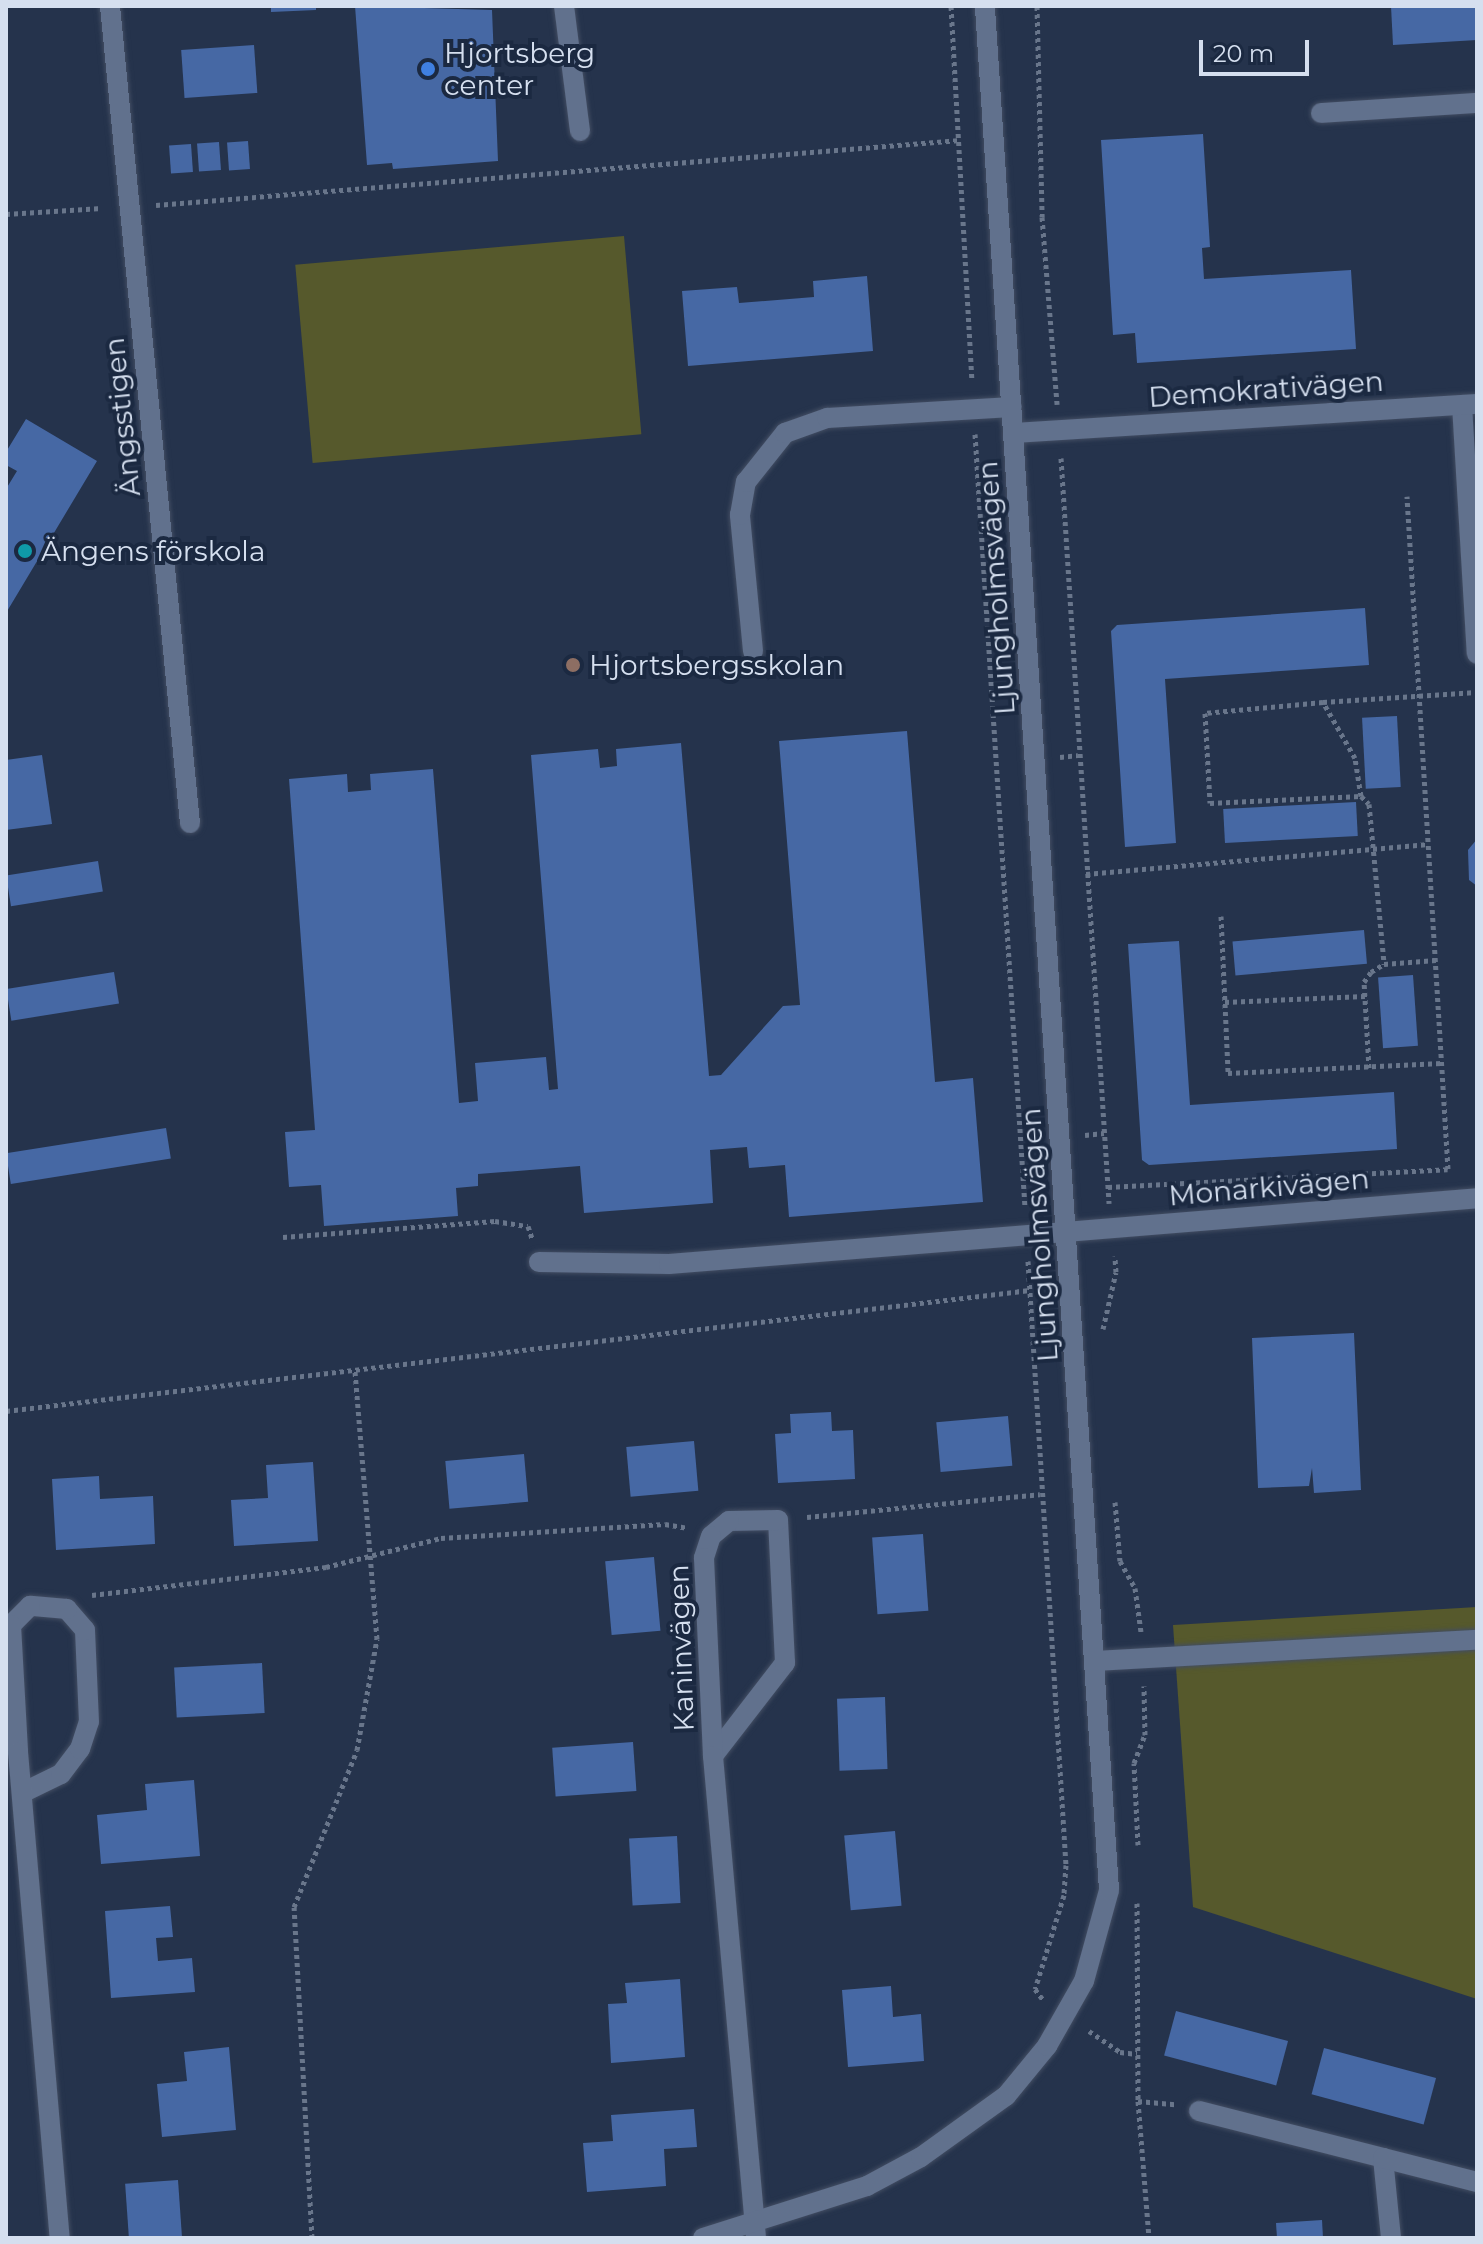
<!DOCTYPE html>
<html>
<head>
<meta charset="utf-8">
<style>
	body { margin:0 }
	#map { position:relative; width:1483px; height:2244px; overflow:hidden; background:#25334c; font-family:Montserrat,sans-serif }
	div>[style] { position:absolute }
	.green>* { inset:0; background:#56592c; transform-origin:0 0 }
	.building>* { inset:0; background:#4668a4; transform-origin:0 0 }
	.path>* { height:5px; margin-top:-2.5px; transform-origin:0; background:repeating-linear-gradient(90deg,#69768b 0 4px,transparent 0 8px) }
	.roads { filter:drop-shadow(0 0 2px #424d62) drop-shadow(0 0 2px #424d62) }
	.service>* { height:20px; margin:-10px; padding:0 10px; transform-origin:10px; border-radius:10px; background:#61718d }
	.minor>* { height:20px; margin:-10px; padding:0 10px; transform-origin:10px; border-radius:10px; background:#61718d }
	.dots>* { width:22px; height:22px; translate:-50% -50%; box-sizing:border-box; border:4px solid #1b2941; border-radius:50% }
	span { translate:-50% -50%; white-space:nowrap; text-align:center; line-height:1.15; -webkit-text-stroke:8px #1b2941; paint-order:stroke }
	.poi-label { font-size:28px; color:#d5dfef }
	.left { translate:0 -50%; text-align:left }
	.street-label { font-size:28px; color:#d5dfef }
	.frame { position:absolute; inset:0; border:8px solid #d5dfef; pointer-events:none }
	.scale { position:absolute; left:1199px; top:40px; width:110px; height:36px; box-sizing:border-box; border:4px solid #d5dfef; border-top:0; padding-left:10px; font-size:24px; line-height:28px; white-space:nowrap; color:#d5dfef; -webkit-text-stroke:6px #1b2941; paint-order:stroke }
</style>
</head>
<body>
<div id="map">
	<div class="green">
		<i style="left:624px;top:236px;width:199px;height:330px;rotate:85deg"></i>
		<i style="clip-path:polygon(1477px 1607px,1477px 1999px,1193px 1907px,1173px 1625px)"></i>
	</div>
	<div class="building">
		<i style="clip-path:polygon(271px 6px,316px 6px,316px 10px,271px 12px)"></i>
		<i style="clip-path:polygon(355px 6px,492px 10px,498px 161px,393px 169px,392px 163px,367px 165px)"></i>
		<i style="clip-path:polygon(1391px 6px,1477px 6px,1477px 40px,1393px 45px)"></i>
		<i style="left:254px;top:45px;width:48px;height:73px;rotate:86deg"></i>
		<i style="clip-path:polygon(1203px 134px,1210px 247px,1202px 248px,1204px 279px,1351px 270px,1356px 349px,1137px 363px,1135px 333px,1113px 335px,1101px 140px)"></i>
		<i style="left:248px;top:141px;width:28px;height:21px;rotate:86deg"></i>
		<i style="left:219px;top:142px;width:28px;height:22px;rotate:86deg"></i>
		<i style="left:191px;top:144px;width:28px;height:22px;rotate:86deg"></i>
		<i style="clip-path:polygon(867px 276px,873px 351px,688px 366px,682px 291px,737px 287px,739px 303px,814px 297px,813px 281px)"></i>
		<i style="clip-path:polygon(26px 419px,97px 461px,6px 613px,6px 489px,17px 471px,6px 465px,6px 452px)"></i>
		<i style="clip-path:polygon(1365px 608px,1369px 665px,1165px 679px,1176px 843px,1125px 847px,1111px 631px,1117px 625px)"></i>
		<i style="left:1397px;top:716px;width:71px;height:35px;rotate:87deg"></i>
		<i style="clip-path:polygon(907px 731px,935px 1082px,973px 1078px,983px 1202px,789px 1217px,785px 1165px,749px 1168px,747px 1147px,710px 1150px,713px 1203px,584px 1213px,580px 1166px,478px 1174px,478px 1186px,456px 1188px,458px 1216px,324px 1226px,321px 1185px,289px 1187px,285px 1132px,315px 1130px,289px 779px,347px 774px,348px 792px,371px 790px,370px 774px,433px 769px,459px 1103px,478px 1101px,475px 1063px,546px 1057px,549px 1090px,558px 1089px,531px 755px,598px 749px,600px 768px,617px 766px,616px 749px,681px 743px,709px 1076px,721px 1075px,783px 1006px,800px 1005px,779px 741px)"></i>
		<i style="clip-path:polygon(42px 755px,52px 824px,6px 830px,6px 760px)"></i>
		<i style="left:1356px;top:802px;width:34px;height:133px;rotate:87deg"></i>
		<i style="clip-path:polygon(1477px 839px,1477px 886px,1469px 880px,1468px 850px)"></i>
		<i style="left:98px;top:861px;width:31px;height:93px;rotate:81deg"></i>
		<i style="left:1364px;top:930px;width:34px;height:132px;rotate:85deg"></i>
		<i style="clip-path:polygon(1179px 941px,1190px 1105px,1394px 1092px,1397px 1149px,1149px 1165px,1142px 1160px,1128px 944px)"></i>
		<i style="left:114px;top:972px;width:32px;height:109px;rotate:81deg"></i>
		<i style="left:1413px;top:975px;width:71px;height:35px;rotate:86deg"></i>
		<i style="left:166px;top:1128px;width:31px;height:162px;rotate:81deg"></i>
		<i style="clip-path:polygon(1354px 1333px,1361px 1490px,1314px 1493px,1312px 1468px,1309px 1486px,1258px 1488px,1252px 1338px)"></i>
		<i style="clip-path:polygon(831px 1412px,832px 1431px,853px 1430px,855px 1479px,778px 1483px,775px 1434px,791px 1433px,790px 1414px)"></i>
		<i style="left:1008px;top:1416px;width:50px;height:72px;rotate:85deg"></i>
		<i style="left:694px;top:1441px;width:50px;height:68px;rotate:85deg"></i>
		<i style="left:524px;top:1454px;width:48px;height:79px;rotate:85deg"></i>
		<i style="clip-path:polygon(313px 1462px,318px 1541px,234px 1546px,231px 1500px,268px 1498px,266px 1465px)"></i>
		<i style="clip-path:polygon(99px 1476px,100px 1499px,153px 1496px,155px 1544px,56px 1550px,52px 1479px)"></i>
		<i style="left:923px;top:1534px;width:77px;height:51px;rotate:86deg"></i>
		<i style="left:654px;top:1557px;width:74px;height:49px;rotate:85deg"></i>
		<i style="left:262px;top:1663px;width:50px;height:88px;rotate:87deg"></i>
		<i style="left:885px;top:1697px;width:72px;height:48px;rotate:88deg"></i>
		<i style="left:633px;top:1742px;width:49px;height:81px;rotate:86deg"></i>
		<i style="clip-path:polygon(194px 1780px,200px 1856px,101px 1864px,97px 1815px,147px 1810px,145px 1784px)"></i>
		<i style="left:895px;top:1831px;width:75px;height:51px;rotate:85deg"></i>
		<i style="left:677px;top:1836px;width:67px;height:48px;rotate:87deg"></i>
		<i style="clip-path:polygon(170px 1906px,173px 1937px,156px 1938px,158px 1961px,192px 1958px,195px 1992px,111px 1998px,105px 1911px)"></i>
		<i style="clip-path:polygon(680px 1979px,685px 2057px,611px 2063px,608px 2004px,627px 2003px,625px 1983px)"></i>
		<i style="clip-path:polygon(891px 1986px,893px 2017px,921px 2014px,924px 2061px,848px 2067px,842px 1990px)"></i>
		<i style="left:1176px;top:2011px;width:116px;height:46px;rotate:15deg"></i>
		<i style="clip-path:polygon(229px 2047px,236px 2130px,162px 2137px,157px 2084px,187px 2081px,184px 2052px)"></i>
		<i style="left:1324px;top:2048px;width:116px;height:48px;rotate:15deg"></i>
		<i style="clip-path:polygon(694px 2109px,697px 2147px,664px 2149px,666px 2186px,587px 2192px,583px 2143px,613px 2141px,611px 2115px)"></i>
		<i style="left:178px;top:2180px;width:58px;height:53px;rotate:86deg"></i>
		<i style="clip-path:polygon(1322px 2220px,1323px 2238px,1277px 2238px,1276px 2223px)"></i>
	</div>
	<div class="path">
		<i style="left:951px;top:6px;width:375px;rotate:86.8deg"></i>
		<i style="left:1037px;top:6px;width:211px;rotate:88.6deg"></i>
		<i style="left:1042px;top:217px;width:188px;rotate:85.4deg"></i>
		<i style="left:156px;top:205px;width:807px;rotate:-4.62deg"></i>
		<i style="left:6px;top:214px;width:96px;rotate:-3.6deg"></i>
		<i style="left:975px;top:434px;width:775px;rotate:86.3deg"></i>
		<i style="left:1061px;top:458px;width:747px;rotate:86.31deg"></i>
		<i style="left:1323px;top:702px;width:154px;rotate:-3.7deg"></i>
		<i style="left:1060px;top:757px;width:18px;rotate:-6deg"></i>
		<i style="left:1361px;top:796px;width:38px;rotate:-99deg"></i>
		<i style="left:1355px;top:758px;width:64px;rotate:-119.7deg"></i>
		<i style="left:1323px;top:702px;width:119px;rotate:174.7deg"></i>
		<i style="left:1205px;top:713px;width:90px;rotate:86.8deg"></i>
		<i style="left:1210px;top:803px;width:151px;rotate:-2.7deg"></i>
		<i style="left:1361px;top:796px;width:11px;rotate:45deg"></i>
		<i style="left:1369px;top:804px;width:161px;rotate:84.6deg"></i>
		<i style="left:1086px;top:874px;width:344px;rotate:-5deg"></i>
		<i style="left:1221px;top:916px;width:157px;rotate:87.4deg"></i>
		<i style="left:1228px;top:1073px;width:214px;rotate:-2.7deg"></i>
		<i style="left:1225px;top:1002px;width:140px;rotate:-2.5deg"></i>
		<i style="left:1369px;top:1068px;width:86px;rotate:-93.3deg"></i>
		<i style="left:1364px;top:982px;width:12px;rotate:-55deg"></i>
		<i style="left:1371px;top:972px;width:15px;rotate:-32deg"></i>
		<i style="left:1384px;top:964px;width:52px;rotate:-4.4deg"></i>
		<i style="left:1085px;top:1135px;width:19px;rotate:-6deg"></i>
		<i style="left:1108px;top:1187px;width:340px;rotate:-3deg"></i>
		<i style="left:1448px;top:1169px;width:674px;rotate:-93.49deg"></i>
		<i style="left:283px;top:1237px;width:213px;rotate:-4.3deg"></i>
		<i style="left:495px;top:1221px;width:33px;rotate:9deg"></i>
		<i style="left:528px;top:1226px;width:13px;rotate:72deg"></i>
		<i style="left:1028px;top:1261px;width:605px;rotate:86.4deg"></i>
		<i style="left:1066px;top:1865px;width:30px;rotate:94deg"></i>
		<i style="left:1064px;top:1895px;width:98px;rotate:107.1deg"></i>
		<i style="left:1035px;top:1989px;width:15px;rotate:53deg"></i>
		<i style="left:1103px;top:1329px;width:58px;rotate:-77.2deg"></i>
		<i style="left:1116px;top:1272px;width:16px;rotate:-94deg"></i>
		<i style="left:6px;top:1411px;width:1031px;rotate:-6.74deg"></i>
		<i style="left:1115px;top:1502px;width:59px;rotate:85.2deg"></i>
		<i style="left:1120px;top:1561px;width:31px;rotate:61deg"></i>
		<i style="left:1135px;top:1588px;width:44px;rotate:82.2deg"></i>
		<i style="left:807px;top:1517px;width:234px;rotate:-5.6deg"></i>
		<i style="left:92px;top:1595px;width:236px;rotate:-6.8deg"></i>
		<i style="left:326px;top:1567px;width:119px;rotate:-14.2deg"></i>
		<i style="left:441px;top:1538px;width:224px;rotate:-3.6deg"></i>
		<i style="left:665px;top:1524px;width:22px;rotate:10deg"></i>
		<i style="left:1138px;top:1845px;width:82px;rotate:-92.8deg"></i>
		<i style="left:1134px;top:1763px;width:30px;rotate:-69deg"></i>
		<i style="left:1145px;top:1735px;width:49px;rotate:-91.2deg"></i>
		<i style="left:1137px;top:1903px;width:198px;rotate:89.7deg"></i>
		<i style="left:1138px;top:2101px;width:137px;rotate:85.4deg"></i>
		<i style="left:1089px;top:2031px;width:37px;rotate:34deg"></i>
		<i style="left:1120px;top:2052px;width:17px;rotate:7deg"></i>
		<i style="left:1138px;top:2101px;width:37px;rotate:5deg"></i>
		<i style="left:312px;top:2238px;width:331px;rotate:-93.1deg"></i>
		<i style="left:294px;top:1907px;width:169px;rotate:-68.1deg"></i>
		<i style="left:357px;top:1750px;width:113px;rotate:-79.8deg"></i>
		<i style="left:377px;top:1639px;width:271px;rotate:-94.7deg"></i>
	</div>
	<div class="roads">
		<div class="service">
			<i style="left:564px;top:6px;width:126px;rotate:82.7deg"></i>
			<i style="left:1462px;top:405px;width:249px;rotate:86.6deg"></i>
			<i style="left:753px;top:651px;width:137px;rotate:-95.5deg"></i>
			<i style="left:740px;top:515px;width:34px;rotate:-80deg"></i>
			<i style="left:746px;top:482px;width:63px;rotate:-51.5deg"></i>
			<i style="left:785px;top:433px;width:45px;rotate:-19.7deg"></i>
			<i style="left:827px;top:418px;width:185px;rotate:-3.4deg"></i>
			<i style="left:539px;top:1262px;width:130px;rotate:0.9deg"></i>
			<i style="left:669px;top:1264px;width:398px;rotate:-4.6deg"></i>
			<i style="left:1096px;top:1661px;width:382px;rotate:-3.2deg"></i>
		</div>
		<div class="minor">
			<i style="left:110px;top:6px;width:821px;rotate:84.41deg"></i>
			<i style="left:1321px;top:113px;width:156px;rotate:-3.7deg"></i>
			<i style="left:1014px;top:433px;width:464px;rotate:-3.6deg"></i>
			<i style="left:1066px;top:1232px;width:412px;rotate:-4.7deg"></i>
			<i style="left:713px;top:1756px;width:118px;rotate:-52.3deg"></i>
			<i style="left:785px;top:1663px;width:143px;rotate:-92.8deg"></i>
			<i style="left:778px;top:1520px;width:49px;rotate:178.8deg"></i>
			<i style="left:729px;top:1521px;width:23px;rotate:140deg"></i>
			<i style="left:711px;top:1536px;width:23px;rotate:108deg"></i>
			<i style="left:704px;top:1558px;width:198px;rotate:87.4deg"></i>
			<i style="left:713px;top:1756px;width:484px;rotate:84.9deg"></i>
			<i style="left:24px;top:1792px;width:41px;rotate:-25.9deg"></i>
			<i style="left:61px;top:1774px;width:31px;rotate:-53deg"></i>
			<i style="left:80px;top:1749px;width:28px;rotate:-72deg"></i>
			<i style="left:89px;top:1722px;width:92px;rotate:-92.5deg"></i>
			<i style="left:85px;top:1630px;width:28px;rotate:-131deg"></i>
			<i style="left:67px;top:1609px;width:37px;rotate:-175deg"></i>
			<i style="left:30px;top:1606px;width:27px;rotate:135deg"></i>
			<i style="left:11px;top:1625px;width:127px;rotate:86.8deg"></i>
			<i style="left:18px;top:1752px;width:488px;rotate:85.1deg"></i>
			<i style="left:1199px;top:2111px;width:190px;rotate:14.3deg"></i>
			<i style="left:1383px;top:2158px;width:80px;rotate:84.3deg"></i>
			<i style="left:1383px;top:2158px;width:97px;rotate:14.3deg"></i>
			<i style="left:703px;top:2238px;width:172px;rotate:-17.6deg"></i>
			<i style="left:867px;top:2186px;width:61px;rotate:-28.2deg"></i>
			<i style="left:921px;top:2157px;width:105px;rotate:-35.7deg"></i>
			<i style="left:1006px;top:2096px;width:65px;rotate:-50.6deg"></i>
			<i style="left:1047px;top:2046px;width:75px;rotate:-60.4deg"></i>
			<i style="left:1084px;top:1981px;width:94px;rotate:-74.6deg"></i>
			<i style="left:1109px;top:1890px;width:1888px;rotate:-93.77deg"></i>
		</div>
	</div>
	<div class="dots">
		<i style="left:428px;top:69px;background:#3f7fe0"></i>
		<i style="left:25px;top:551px;background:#0f9aa8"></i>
		<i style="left:573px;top:665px;background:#8d6e63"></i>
	</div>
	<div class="poi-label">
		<span class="left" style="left:444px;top:69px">Hjortsberg<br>center</span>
		<span class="left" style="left:41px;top:551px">Ängens förskola</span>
		<span class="left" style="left:589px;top:665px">Hjortsbergsskolan</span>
	</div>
	<div class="street-label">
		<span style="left:1266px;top:389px;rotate:-4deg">Demokrativägen</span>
		<span style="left:122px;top:417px;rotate:-96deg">Ängsstigen</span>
		<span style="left:996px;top:588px;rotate:-94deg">Ljungholmsvägen</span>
		<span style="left:1269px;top:1187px;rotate:-5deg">Monarkivägen</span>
		<span style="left:1039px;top:1235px;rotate:-94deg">Ljungholmsvägen</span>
		<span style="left:681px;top:1648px;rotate:-92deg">Kaninvägen</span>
	</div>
	<div class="frame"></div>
	<div class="scale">20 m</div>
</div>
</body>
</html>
